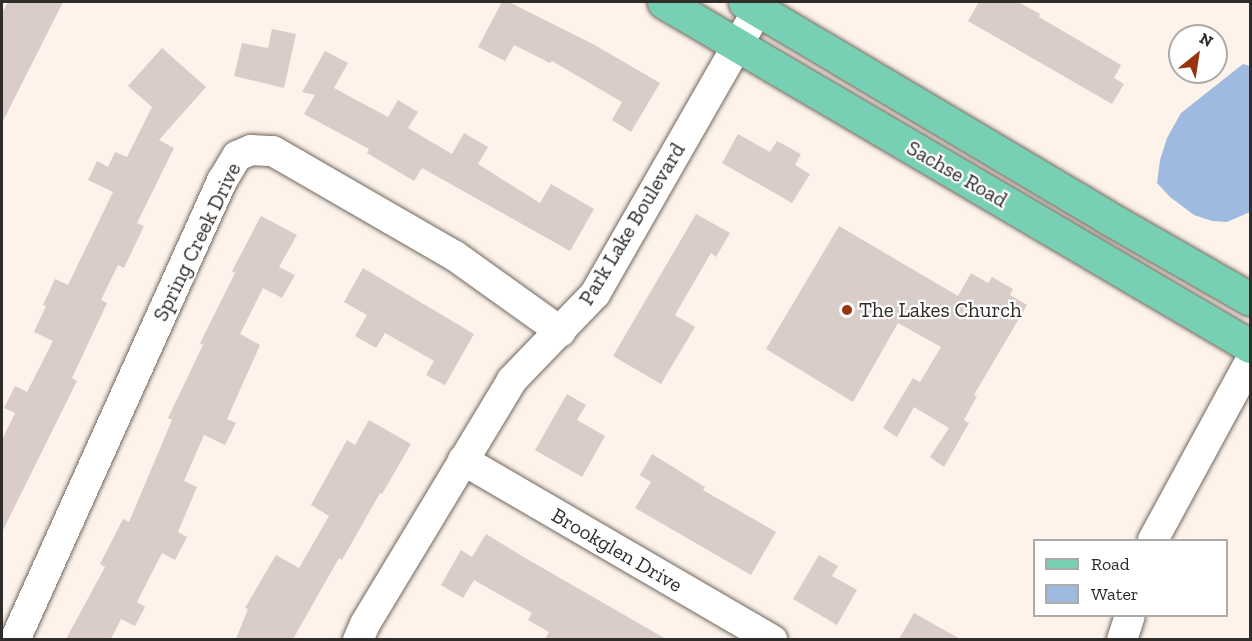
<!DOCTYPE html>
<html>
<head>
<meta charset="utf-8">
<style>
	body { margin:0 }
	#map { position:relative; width:1252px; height:641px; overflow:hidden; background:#fdf3ea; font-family:"Zilla Slab",serif }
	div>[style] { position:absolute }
	.water>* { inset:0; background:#9fbae0 }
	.building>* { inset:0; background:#d9ccc9 }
	.roads { filter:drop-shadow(0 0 2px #70675f) drop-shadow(0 0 2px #70675f) }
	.minor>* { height:30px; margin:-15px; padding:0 15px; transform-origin:15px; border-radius:15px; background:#fff }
	.major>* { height:33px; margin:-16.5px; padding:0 16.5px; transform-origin:16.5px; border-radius:16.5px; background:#77d0b3 }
	.dots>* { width:16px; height:16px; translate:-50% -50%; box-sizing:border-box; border:3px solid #fff; border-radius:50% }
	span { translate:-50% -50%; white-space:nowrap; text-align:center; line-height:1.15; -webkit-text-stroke:4.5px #fff; paint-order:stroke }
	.street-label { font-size:21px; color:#302c29 }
	.poi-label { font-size:21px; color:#302c29 }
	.left { translate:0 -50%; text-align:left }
	.frame { position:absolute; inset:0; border:3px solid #302c29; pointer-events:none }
	.legend { position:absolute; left:1033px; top:539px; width:195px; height:78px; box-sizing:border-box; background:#fff; border:2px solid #acaba9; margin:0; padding:8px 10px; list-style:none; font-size:18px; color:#302c29 }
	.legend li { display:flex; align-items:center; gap:12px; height:30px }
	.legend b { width:30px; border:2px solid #acaba9 }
	.north { position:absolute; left:1168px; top:24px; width:60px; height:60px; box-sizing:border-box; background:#fff; border:2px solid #acaba9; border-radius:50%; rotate:30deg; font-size:16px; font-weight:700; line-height:24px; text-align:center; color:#302c29 }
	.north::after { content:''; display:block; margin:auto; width:21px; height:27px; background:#9a330f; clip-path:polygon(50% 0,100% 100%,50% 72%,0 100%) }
</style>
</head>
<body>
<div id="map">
	<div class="water">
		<i style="clip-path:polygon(1243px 64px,1250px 66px,1250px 212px,1227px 222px,1212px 221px,1194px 215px,1170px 197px,1157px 183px,1160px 160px,1167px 138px,1181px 113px)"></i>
	</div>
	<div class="building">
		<i style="clip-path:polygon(8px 2px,63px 2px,2px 123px,2px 13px)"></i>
		<i style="clip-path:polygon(502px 2px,509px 2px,593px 44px,660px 83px,631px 132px,612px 120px,622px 102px,552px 61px,550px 63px,514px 45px,505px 61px,478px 47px)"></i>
		<i style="clip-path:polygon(979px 2px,1018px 2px,1040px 14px,1039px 17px,1121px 65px,1114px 78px,1124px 84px,1112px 104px,968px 21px)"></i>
		<i style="clip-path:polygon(272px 29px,296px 34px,284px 88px,234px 76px,242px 43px,268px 48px)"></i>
		<i style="clip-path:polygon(162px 48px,206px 87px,159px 140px,174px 148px,137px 223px,144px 226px,124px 268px,118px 265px,101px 300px,107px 303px,72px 378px,77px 381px,2px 532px,2px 440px,15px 413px,4px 408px,15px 386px,27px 392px,53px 341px,34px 332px,46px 306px,43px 305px,55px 279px,68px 285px,113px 192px,88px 180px,97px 161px,108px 167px,115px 152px,127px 157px,152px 107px,128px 86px)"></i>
		<i style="clip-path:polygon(325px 51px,348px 63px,334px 88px,388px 117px,398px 100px,418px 112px,408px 128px,452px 154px,464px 133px,488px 147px,478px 164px,540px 203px,551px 184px,594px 209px,570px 251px,422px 168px,414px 181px,367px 153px,369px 149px,304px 114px,315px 95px,302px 92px)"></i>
		<i style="clip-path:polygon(738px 134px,770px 152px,777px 141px,801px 154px,795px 165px,810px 174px,792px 203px,722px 163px)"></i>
		<i style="clip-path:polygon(696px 214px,730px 233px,716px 257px,711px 253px,675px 315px,695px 327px,661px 384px,613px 356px)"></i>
		<i style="clip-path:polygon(261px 216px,297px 235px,279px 267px,295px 275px,282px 298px,263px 288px,240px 334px,260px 345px,227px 419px,236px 423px,225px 445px,204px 435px,184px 481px,197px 487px,178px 532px,187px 537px,175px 560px,162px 553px,137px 602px,145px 607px,135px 626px,121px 619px,111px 639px,66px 639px,105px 567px,100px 564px,123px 519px,129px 522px,172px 420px,168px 418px,203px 345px,200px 343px,235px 273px,232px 271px)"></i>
		<i style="clip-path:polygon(839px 226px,958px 296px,971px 273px,988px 283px,992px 277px,1013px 289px,1010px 295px,1027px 305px,974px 395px,977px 396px,964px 420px,969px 423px,944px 467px,930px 457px,949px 428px,914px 407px,897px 437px,883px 428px,913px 378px,920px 382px,941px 347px,898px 323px,853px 402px,766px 349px)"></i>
		<i style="clip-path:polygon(363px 268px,474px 334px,445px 385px,426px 375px,434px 361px,385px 333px,376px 348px,355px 336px,367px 315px,344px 302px)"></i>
		<i style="clip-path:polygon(567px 394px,586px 405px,577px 420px,605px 436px,582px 477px,535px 450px)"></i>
		<i style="clip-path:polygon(369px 420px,411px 444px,382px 494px,380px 493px,342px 560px,339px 558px,293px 639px,236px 639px,248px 609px,245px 608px,276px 555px,299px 568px,329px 516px,311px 505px,347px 440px,355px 445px)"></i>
		<i style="clip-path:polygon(652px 454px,705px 487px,703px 490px,776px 532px,751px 575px,635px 508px,651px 482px,640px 475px)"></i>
		<i style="clip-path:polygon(486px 534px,527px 559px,666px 639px,545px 639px,549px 632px,528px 620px,532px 613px,474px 580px,463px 598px,441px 585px,461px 550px,472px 557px)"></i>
		<i style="clip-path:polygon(819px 555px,838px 566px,832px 576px,857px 590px,837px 625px,793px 599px)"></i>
		<i style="clip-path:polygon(914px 613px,960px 639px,899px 639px)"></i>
	</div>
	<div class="roads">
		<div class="minor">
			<i style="left:463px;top:460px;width:358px;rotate:30.2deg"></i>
			<i style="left:1153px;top:540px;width:204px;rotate:-61.5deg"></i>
			<i style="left:15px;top:640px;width:504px;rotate:-65.73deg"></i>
			<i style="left:222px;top:181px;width:29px;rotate:-59deg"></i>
			<i style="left:237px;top:156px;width:15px;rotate:-23deg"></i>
			<i style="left:251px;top:150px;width:22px;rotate:3deg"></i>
			<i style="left:273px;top:151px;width:210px;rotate:30deg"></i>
			<i style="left:455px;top:256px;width:130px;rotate:35.6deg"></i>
			<i style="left:358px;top:640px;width:17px;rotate:-66deg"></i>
			<i style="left:365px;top:624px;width:285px;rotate:-58.9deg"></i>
			<i style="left:512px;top:380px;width:120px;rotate:-46deg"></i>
			<i style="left:595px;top:294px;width:328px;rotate:-60.2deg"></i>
			<i style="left:1122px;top:640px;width:25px;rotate:-72deg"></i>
		</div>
		<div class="major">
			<i style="left:664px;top:2px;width:680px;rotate:30.41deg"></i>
			<i style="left:745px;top:2px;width:419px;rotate:30.7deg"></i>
			<i style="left:1105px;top:216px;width:167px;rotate:29.8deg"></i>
		</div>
	</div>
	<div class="dots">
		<i style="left:847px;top:310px;background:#9a330f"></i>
	</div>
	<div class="street-label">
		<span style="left:957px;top:174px;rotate:30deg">Sachse Road</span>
		<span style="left:632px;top:224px;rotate:-59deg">Park Lake Boulevard</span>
		<span style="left:197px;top:242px;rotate:-64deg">Spring Creek Drive</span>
		<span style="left:617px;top:550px;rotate:30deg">Brookglen Drive</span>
	</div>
	<div class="poi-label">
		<span class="left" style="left:859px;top:310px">The Lakes Church</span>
	</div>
	<div class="frame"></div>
	<ul class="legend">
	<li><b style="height:8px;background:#77d0b3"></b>Road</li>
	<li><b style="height:16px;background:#9fbae0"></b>Water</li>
	</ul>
	<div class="north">N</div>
</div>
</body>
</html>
